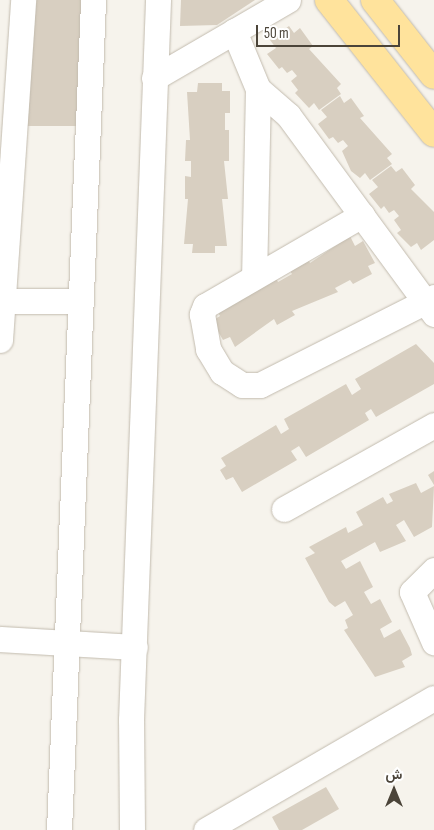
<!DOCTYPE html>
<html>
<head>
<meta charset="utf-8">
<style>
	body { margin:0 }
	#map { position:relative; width:434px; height:830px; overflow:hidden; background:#f6f3ec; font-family:"Sofia Sans Condensed",Vazirmatn,sans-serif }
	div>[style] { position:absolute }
	.building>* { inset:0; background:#d8cfc1; transform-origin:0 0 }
	.roads { filter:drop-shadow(0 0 1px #c2bbae) drop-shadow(0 0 1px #c2bbae) }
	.minor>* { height:25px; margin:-12.5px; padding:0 12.5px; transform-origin:12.5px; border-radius:12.5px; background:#fff }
	.major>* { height:28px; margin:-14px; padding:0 14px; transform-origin:14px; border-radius:14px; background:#ffe39c }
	span { translate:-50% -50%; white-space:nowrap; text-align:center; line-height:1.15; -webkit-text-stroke:4px #fff; paint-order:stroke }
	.north { position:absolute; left:369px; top:765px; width:50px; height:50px; -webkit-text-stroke:4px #fff; paint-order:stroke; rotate:0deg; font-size:14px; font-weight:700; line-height:20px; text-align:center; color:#4b4439 }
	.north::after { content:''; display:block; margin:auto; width:18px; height:22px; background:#4b4439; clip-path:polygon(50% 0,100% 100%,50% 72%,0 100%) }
	.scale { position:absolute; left:256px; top:25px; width:144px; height:22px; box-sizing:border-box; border:2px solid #4b4439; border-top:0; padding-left:6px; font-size:15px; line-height:18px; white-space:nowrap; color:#4b4439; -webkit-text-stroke:4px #fff; paint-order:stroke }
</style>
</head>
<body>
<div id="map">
	<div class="building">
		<i style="left:27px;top:0;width:57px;height:126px"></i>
		<i style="clip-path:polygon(181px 0,255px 0,217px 25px,180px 26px)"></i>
		<i style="clip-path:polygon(289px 26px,294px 33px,300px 28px,313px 46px,309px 49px,341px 84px,337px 88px,341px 94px,319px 110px,314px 103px,309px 108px,295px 93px,298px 90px,291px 81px,297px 76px,292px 70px,287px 73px,282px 67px,279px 69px,267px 54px,276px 48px,270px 40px)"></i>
		<i style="clip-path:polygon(198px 83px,222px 83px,222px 91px,230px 91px,230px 113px,225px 113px,225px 130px,229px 130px,229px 161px,224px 161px,228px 199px,222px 199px,227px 246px,215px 246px,215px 253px,192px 253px,193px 244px,184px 244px,188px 199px,185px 199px,185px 176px,191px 177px,191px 161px,185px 161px,186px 140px,190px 140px,187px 92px,197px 92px)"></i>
		<i style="clip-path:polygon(340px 96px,344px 103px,351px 98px,364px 116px,360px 118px,392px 154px,387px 158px,392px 164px,370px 180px,365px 173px,360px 178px,351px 171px,342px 151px,348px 146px,343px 140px,338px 143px,333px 137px,329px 139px,318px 124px,327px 117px,321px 110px)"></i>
		<i style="clip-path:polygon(391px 166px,396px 172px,402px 168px,415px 185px,411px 189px,434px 212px,434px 240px,421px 250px,417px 243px,411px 247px,397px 233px,401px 230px,394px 220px,399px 216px,394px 210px,389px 213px,384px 206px,381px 209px,369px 194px,378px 187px,372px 180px)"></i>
		<i style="clip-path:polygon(350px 236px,355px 246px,363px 241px,375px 263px,368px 266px,372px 274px,353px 284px,350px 280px,335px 288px,338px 292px,292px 311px,295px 315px,277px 325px,274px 319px,235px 347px,230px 337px,223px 340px,212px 321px,220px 316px,216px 309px,258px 290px,256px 287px,275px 276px,278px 282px,292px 274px,289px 269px,308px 259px,310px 263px)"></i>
		<i style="clip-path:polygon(416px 344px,434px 363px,434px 384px,376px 417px,371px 409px,365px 413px,369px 420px,306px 457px,299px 446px,291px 451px,297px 460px,242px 492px,233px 477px,226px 480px,220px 470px,226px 466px,221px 458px,276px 425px,281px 434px,289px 429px,284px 419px,346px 384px,352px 395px,361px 389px,355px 379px)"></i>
		<i style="clip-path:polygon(434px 471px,434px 485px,428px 475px)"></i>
		<i style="clip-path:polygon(416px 483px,421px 493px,434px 486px,432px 527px,414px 537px,404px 520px,396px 525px,406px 541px,380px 552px,375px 542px,341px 561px,346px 569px,360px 561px,373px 587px,364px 592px,371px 604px,380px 599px,392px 622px,380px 629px,384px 638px,400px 629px,410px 648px,412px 655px,402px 661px,405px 667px,375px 677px,344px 630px,348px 628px,345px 620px,353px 615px,345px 601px,335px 607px,329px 602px,305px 558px,315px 553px,309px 547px,346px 527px,348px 533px,363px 525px,356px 512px,383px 497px,387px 504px,393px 501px,389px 494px)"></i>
		<i style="clip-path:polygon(326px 787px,339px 809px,302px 830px,279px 830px,272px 817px)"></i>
	</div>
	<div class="roads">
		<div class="minor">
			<i style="left:234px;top:31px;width:63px;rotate:67.5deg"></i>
			<i style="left:258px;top:89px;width:187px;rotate:91.2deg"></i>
			<i style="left:154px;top:78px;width:155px;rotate:-30.2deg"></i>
			<i style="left:258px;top:89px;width:40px;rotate:41deg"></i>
			<i style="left:288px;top:115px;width:247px;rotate:53.7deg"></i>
			<i style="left:362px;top:215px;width:181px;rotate:149.9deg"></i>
			<i style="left:205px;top:306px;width:9px;rotate:111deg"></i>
			<i style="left:202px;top:314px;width:36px;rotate:80deg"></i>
			<i style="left:208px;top:349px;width:27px;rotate:59deg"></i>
			<i style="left:222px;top:372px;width:24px;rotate:33deg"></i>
			<i style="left:242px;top:385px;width:18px"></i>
			<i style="left:260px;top:385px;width:195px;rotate:-26.8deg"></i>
			<i style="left:3px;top:301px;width:74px"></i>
			<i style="left:0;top:340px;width:341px;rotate:-86.1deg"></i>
			<i style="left:284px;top:509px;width:172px;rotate:-29.2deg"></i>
			<i style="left:434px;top:570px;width:31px;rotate:135deg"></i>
			<i style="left:412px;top:592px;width:55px;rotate:66.3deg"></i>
			<i style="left:0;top:639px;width:135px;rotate:3.4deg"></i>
			<i style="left:59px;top:830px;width:831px;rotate:-87.65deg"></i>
			<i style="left:132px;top:830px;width:110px;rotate:-90.5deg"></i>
			<i style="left:131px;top:720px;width:721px;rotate:-87.85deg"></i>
			<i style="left:206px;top:830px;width:263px;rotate:-30.1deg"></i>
		</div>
		<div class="major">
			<i style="left:329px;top:0;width:169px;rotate:51.7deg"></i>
			<i style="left:375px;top:0;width:95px;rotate:51.8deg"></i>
		</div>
	</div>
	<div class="north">ش</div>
	<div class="scale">50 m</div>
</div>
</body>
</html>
